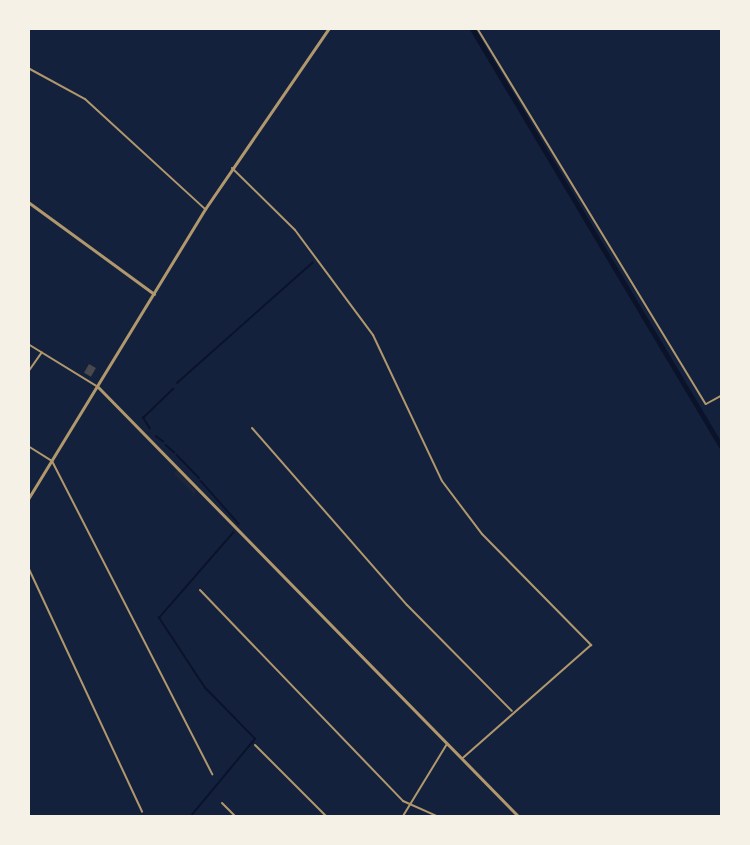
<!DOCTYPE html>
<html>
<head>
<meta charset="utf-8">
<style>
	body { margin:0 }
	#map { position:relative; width:750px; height:845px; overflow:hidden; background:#14213d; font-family:Inter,sans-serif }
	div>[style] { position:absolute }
	.green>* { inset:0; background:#1d2539 }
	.stream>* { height:1.5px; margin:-0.75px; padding:0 0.75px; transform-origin:0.75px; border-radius:0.75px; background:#0b132b }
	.canal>* { height:4.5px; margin:-2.25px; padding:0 2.25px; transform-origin:2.25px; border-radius:2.25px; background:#0b132b }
	.building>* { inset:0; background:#48494c; transform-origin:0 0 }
	.minor>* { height:2px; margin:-1px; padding:0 1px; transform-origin:1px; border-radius:1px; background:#b1986c }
	.tertiary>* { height:3px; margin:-1.5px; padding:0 1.5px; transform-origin:1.5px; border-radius:1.5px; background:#b1986c }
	span { translate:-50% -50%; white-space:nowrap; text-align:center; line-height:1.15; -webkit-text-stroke:6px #f6f1e7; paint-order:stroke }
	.frame { position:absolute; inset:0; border:30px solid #f6f1e7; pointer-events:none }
</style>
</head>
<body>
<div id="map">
	<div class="green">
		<i style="clip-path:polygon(177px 469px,196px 491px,191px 500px,193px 493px,174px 474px)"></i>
	</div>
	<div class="stream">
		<i style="left:177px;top:383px;width:181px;rotate:-41.6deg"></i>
		<i style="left:150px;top:429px;width:13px;rotate:-122deg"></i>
		<i style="left:143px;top:418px;width:42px;rotate:-44deg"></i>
		<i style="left:156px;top:436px;width:9px;rotate:36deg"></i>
		<i style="left:166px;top:445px;width:11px;rotate:41deg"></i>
		<i style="left:177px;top:455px;width:32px;rotate:46deg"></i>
		<i style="left:201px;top:481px;width:57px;rotate:48.5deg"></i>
		<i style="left:191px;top:816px;width:100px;rotate:-50.3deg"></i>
		<i style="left:255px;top:739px;width:71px;rotate:-134.4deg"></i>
		<i style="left:205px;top:688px;width:84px;rotate:-123.3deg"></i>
		<i style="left:159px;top:618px;width:113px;rotate:-49deg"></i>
	</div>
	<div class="canal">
		<i style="left:472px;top:28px;width:488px;rotate:59.2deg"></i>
	</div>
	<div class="building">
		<i style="left:89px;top:364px;width:8px;height:10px;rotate:30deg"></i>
	</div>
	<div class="minor">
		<i style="left:477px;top:28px;width:440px;rotate:58.7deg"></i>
		<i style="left:706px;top:404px;width:18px;rotate:-29deg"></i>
		<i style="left:28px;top:68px;width:65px;rotate:28.5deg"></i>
		<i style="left:85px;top:99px;width:163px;rotate:42.5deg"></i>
		<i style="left:232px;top:168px;width:88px;rotate:44.5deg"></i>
		<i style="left:295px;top:230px;width:131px;rotate:53.4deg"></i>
		<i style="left:373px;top:335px;width:161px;rotate:64.7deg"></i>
		<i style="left:442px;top:481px;width:66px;rotate:53deg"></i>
		<i style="left:482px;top:534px;width:156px;rotate:45.5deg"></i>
		<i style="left:591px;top:645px;width:171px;rotate:138.6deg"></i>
		<i style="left:28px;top:344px;width:82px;rotate:31.6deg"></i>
		<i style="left:28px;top:372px;width:24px;rotate:-55deg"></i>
		<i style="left:252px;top:428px;width:235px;rotate:48.8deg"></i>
		<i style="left:407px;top:605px;width:149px;rotate:45.3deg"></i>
		<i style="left:28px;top:446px;width:28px;rotate:32deg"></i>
		<i style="left:52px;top:461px;width:352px;rotate:62.9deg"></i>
		<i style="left:28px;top:567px;width:270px;rotate:65deg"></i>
		<i style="left:200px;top:590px;width:293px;rotate:46.1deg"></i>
		<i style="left:403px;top:801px;width:36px;rotate:24deg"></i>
		<i style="left:255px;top:745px;width:100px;rotate:45deg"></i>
		<i style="left:222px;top:803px;width:18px;rotate:45deg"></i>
		<i style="left:403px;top:816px;width:84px;rotate:-58.6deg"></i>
	</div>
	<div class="tertiary">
		<i style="left:28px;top:202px;width:156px;rotate:36.1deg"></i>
		<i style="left:98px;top:387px;width:600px;rotate:45.61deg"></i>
		<i style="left:28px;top:499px;width:340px;rotate:-58.6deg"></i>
		<i style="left:205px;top:209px;width:219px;rotate:-55.6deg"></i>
	</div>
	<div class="frame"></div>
</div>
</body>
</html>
